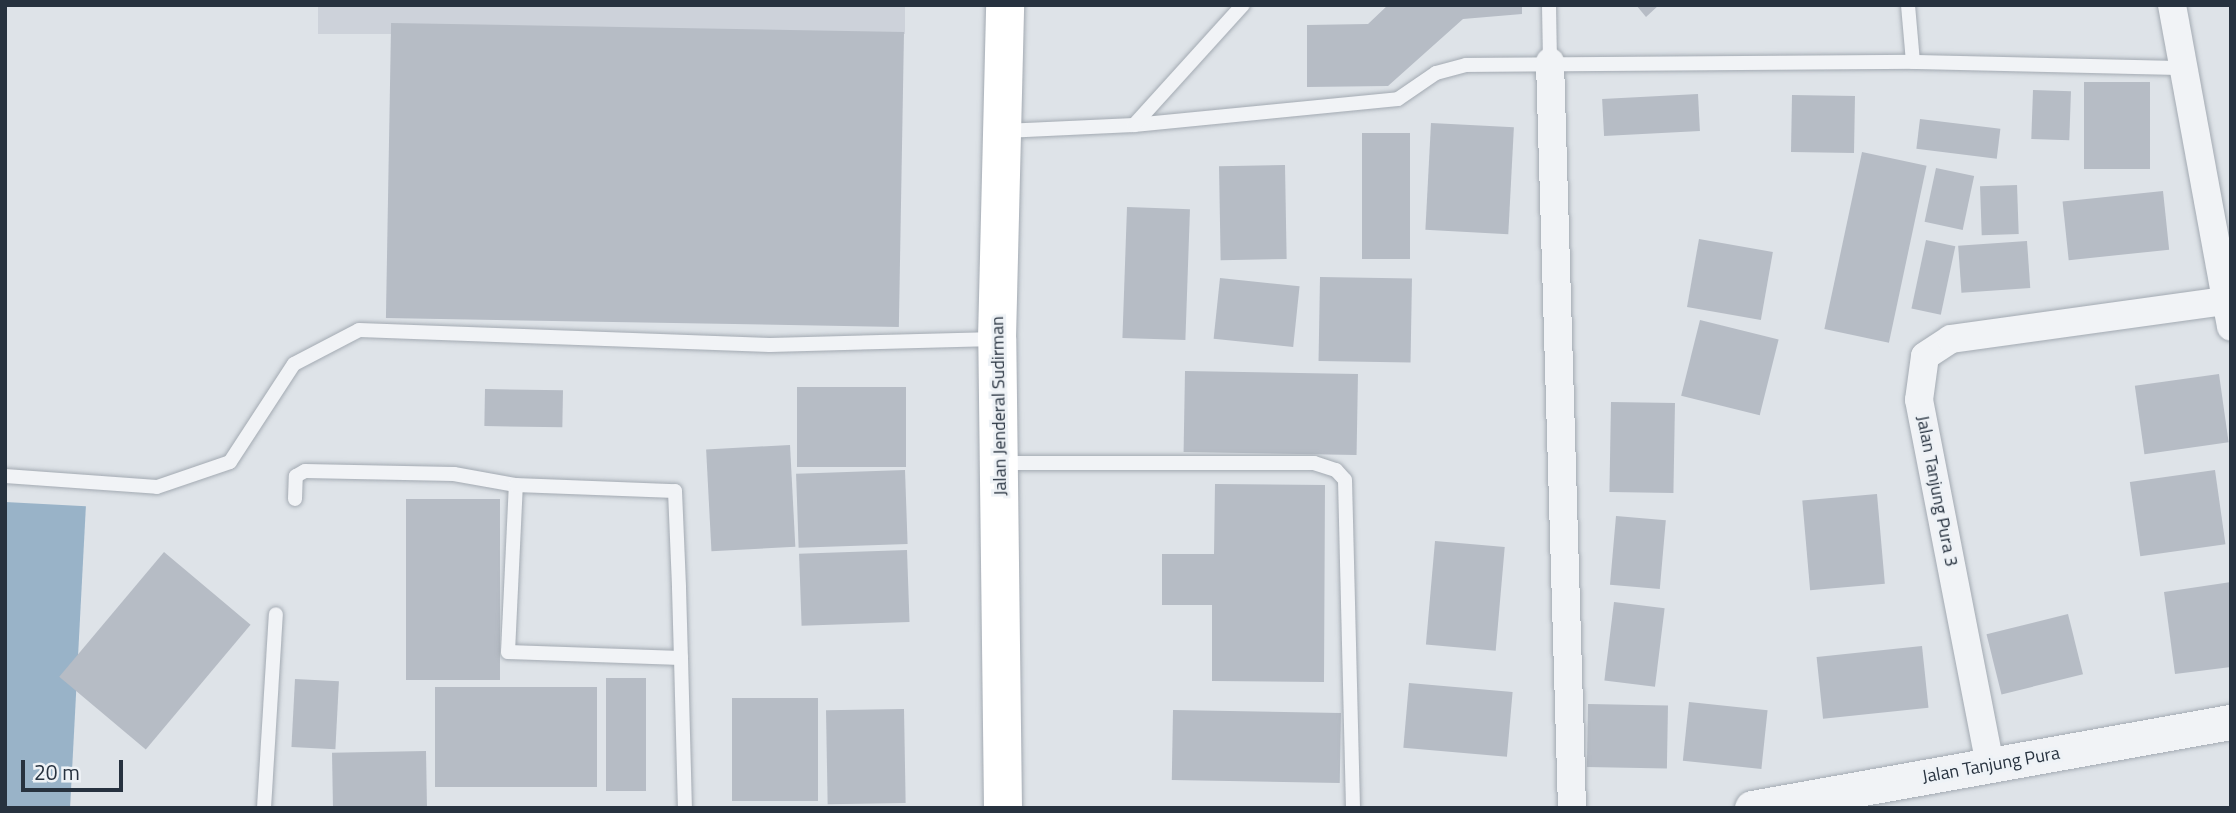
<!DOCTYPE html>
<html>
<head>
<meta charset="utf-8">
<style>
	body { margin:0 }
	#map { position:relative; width:2236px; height:813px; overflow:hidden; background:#dee3e8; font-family:"Titillium Web",sans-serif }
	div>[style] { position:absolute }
	.built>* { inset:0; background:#cdd2da; transform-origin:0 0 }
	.water>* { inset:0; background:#99b3c8; transform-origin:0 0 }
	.building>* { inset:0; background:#b6bcc5; transform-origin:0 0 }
	.roads { filter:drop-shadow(0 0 2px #a3aab2) drop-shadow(0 0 2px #a3aab2) }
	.service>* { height:14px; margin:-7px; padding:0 7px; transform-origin:7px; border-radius:7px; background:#f1f3f6 }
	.minor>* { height:28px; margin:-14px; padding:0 14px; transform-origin:14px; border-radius:14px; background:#f1f3f6 }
	.tertiary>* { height:35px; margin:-17.5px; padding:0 17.5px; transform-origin:17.5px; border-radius:17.5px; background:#f1f3f6 }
	.trunk>* { height:38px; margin:-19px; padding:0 19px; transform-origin:19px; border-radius:19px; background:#fff }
	span { translate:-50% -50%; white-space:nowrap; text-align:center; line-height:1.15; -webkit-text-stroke:6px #eef2f6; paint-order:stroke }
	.street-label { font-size:18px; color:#27323f }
	.frame { position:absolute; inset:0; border:7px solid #27323f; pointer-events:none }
	.scale { position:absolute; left:21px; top:760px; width:102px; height:32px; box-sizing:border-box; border:4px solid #27323f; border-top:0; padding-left:9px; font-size:21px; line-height:24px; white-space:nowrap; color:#27323f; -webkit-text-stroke:5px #eef2f6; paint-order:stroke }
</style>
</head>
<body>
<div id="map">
	<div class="built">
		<i style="left:318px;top:5px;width:587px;height:29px"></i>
	</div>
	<div class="water">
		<i style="left:5px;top:502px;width:81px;height:306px;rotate:3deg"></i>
	</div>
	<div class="building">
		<i style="clip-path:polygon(1388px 5px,1522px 5px,1522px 14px,1463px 19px,1388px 86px,1307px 87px,1307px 25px,1368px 24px)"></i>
		<i style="clip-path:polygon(1636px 5px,1659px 5px,1646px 17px)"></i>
		<i style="left:904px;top:32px;width:295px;height:513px;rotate:91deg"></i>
		<i style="left:2084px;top:82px;width:66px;height:87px"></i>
		<i style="left:2033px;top:90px;width:38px;height:49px;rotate:2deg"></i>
		<i style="left:1698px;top:94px;width:37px;height:96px;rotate:87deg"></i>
		<i style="left:1792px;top:95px;width:63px;height:57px;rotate:1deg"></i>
		<i style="left:1920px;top:119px;width:81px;height:30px;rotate:7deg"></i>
		<i style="left:1431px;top:123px;width:83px;height:107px;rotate:3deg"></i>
		<i style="left:1362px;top:133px;width:48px;height:126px"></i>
		<i style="left:1862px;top:152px;width:66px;height:181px;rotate:12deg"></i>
		<i style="left:1285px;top:165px;width:94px;height:66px;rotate:89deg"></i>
		<i style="left:1936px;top:168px;width:39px;height:55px;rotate:12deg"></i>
		<i style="left:2017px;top:185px;width:49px;height:37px;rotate:88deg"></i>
		<i style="left:2163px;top:191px;width:59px;height:101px;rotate:84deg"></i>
		<i style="left:1127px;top:207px;width:63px;height:131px;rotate:2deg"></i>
		<i style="left:1699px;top:239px;width:75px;height:69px;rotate:10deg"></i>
		<i style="left:1926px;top:240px;width:30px;height:70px;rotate:12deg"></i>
		<i style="left:2027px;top:241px;width:47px;height:69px;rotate:86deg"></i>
		<i style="left:1320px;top:277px;width:92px;height:84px;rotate:1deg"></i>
		<i style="left:1220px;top:278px;width:80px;height:61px;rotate:6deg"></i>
		<i style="left:1700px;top:320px;width:81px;height:78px;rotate:14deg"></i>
		<i style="left:1185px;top:371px;width:173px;height:81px;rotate:1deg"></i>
		<i style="left:2219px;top:374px;width:69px;height:85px;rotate:82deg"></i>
		<i style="left:797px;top:387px;width:109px;height:80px"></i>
		<i style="left:485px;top:389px;width:78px;height:37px;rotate:1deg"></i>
		<i style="left:1611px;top:402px;width:64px;height:90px;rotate:1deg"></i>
		<i style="left:790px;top:445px;width:102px;height:84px;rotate:87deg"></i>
		<i style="left:905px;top:470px;width:74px;height:109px;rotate:88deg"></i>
		<i style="left:2215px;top:470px;width:75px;height:86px;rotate:82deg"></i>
		<i style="clip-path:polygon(1215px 484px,1325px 485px,1324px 682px,1212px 681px,1212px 605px,1162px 605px,1162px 554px,1214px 554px)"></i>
		<i style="left:1877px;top:494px;width:90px;height:75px;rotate:85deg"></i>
		<i style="left:406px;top:499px;width:94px;height:181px"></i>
		<i style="left:1616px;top:516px;width:50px;height:69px;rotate:5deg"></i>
		<i style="left:1435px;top:541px;width:70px;height:104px;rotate:5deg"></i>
		<i style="left:907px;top:550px;width:72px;height:108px;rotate:88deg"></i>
		<i style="left:164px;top:552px;width:113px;height:163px;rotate:40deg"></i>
		<i style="clip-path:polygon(2231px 582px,2231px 667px,2175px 674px,2164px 592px)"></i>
		<i style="left:1614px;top:602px;width:51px;height:79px;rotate:7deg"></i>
		<i style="left:2068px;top:614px;width:62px;height:84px;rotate:76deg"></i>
		<i style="left:1922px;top:646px;width:62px;height:106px;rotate:84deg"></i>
		<i style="left:606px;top:678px;width:40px;height:113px"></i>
		<i style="left:295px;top:679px;width:44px;height:68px;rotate:3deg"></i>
		<i style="left:1409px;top:683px;width:104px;height:65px;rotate:5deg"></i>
		<i style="left:435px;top:687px;width:162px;height:100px"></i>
		<i style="left:732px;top:698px;width:86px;height:103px"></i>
		<i style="left:1689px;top:702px;width:79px;height:59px;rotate:6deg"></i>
		<i style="left:1588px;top:704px;width:80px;height:63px;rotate:1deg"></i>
		<i style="left:904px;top:709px;width:94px;height:78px;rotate:89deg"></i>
		<i style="left:1173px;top:710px;width:168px;height:70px;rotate:1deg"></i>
		<i style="left:426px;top:751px;width:57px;height:94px;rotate:89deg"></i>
	</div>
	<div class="roads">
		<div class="service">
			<i style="left:1549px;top:5px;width:57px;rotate:89deg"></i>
			<i style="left:1908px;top:5px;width:57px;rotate:85deg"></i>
			<i style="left:1913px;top:62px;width:269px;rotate:1.3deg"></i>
			<i style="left:1134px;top:125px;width:265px;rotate:-5.6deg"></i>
			<i style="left:1398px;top:99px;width:46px;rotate:-34.4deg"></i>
			<i style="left:1436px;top:73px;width:31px;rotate:-15deg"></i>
			<i style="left:1466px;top:65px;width:447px;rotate:-0.4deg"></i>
			<i style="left:1004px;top:131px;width:130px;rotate:-2.6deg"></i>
			<i style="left:1134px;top:125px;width:162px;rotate:-47.8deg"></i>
			<i style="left:1000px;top:463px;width:314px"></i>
			<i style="left:1314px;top:463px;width:23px;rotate:18deg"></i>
			<i style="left:1336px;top:470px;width:13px;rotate:48deg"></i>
			<i style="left:1345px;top:480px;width:328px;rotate:88.6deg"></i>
			<i style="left:5px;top:476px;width:152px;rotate:4.1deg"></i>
			<i style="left:157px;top:487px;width:77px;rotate:-18.9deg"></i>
			<i style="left:230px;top:462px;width:117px;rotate:-56.9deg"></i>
			<i style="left:294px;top:364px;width:73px;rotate:-27.6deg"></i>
			<i style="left:359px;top:330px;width:411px;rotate:2.1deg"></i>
			<i style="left:770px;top:345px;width:226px;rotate:-1.5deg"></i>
			<i style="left:295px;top:499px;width:23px;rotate:-88deg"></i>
			<i style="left:296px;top:476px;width:10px;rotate:-29deg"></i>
			<i style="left:305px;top:471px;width:149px;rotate:1.2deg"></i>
			<i style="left:454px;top:474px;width:63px;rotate:10.1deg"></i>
			<i style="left:681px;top:658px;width:173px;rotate:-178deg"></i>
			<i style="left:508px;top:652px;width:167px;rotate:-87.3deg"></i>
			<i style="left:516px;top:485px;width:159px;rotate:2.2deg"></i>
			<i style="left:675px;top:491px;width:97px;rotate:87.6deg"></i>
			<i style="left:679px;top:588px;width:70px;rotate:88.4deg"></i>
			<i style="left:681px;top:658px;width:150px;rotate:88.5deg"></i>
			<i style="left:264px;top:808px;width:194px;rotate:-86.5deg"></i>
		</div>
		<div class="minor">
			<i style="left:2172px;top:5px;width:327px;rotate:79.6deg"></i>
			<i style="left:1550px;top:62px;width:746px;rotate:88.31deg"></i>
			<i style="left:1990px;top:765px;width:372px;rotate:-101deg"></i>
			<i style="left:1919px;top:400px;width:44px;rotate:-82.2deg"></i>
			<i style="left:1925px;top:356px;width:31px;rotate:-33deg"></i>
			<i style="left:1951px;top:339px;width:283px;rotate:-7.9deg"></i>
		</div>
		<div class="tertiary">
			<i style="left:1752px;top:808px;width:487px;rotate:-10.2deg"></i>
		</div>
		<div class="trunk">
			<i style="left:1003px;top:808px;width:469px;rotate:-90.7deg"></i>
			<i style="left:997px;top:339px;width:334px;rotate:-88.6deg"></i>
		</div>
	</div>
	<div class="street-label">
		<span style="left:999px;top:406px;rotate:-91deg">Jalan Jenderal Sudirman</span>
		<span style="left:1937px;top:491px;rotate:79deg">Jalan Tanjung Pura 3</span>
		<span style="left:1991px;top:765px;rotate:-10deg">Jalan Tanjung Pura</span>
	</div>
	<div class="frame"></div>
	<div class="scale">20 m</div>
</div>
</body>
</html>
